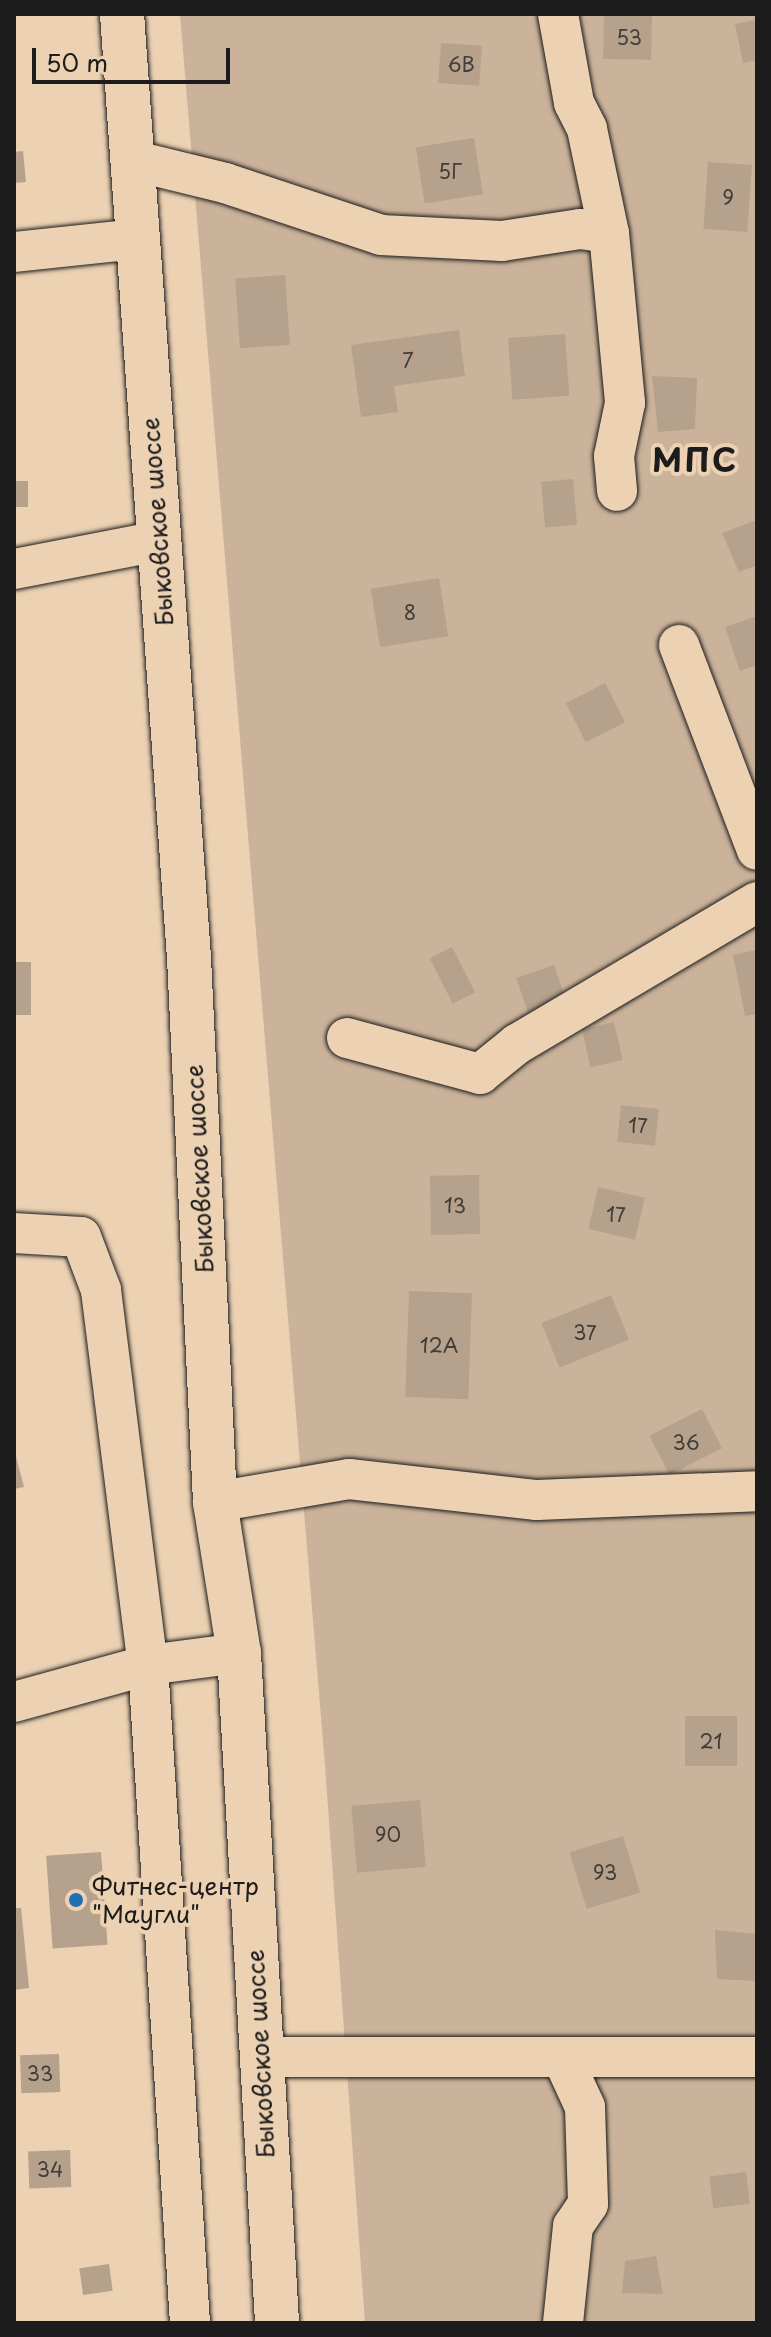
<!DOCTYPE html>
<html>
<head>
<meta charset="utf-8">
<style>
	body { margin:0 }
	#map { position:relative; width:771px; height:2337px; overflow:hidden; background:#ecd1b3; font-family:"Playpen Sans",sans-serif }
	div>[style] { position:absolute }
	.green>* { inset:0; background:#cab39a }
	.building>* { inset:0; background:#b5a18c; transform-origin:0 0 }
	.roads { filter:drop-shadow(0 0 2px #1c1c1c) drop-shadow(0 0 2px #1c1c1c) }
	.minor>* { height:40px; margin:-20px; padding:0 20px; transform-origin:20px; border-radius:20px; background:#ecd1b3 }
	.major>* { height:44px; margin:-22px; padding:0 22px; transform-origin:22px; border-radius:22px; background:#ecd1b3 }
	.dots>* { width:22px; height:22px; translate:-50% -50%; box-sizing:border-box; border:4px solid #ecd1b3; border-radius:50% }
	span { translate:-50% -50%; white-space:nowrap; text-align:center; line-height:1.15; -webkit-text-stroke:8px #ecd1b3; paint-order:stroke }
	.number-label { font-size:20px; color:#423d38 }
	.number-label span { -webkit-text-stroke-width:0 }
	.street-label { font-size:24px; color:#1c1c1c }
	.poi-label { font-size:24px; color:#1c1c1c }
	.left { translate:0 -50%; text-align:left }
	.district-label { font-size:32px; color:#1c1c1c; font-weight:700; letter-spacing:2px }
	.frame { position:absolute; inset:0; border:16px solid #1c1c1c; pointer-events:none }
	.scale { position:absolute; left:32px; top:48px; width:198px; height:36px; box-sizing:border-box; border:4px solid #1c1c1c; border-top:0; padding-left:10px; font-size:24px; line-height:28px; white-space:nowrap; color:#1c1c1c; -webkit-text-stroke:6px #ecd1b3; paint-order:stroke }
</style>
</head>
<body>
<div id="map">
	<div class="green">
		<i style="clip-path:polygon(180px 14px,757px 14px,757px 2323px,365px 2323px,325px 1765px)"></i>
	</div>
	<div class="building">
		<i style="left:604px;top:14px;width:48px;height:45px;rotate:1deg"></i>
		<i style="clip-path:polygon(757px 20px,757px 60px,743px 63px,735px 24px)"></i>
		<i style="left:441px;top:43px;width:41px;height:40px;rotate:4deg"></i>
		<i style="left:474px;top:138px;width:57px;height:59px;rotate:81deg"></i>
		<i style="clip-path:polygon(23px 151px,26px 182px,14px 183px,14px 152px)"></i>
		<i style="left:708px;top:162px;width:44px;height:67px;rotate:4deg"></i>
		<i style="left:285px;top:275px;width:70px;height:50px;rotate:86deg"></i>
		<i style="clip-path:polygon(459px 330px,465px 376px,394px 386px,398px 412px,361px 417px,351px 345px)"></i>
		<i style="left:565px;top:334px;width:62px;height:57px;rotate:86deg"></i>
		<i style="clip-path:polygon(652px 376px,697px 378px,695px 429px,658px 432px)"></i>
		<i style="left:573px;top:479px;width:46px;height:32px;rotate:85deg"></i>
		<i style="left:14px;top:481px;width:14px;height:26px"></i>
		<i style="clip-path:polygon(757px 520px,757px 565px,739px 572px,722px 533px)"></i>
		<i style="left:439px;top:578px;width:59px;height:69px;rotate:81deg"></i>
		<i style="clip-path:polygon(757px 616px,757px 665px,740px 671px,725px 627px)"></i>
		<i style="left:605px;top:683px;width:44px;height:44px;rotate:63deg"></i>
		<i style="left:452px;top:947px;width:51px;height:25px;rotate:63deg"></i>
		<i style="clip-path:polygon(757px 950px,757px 1014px,745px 1016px,733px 955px)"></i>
		<i style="left:14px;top:962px;width:17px;height:53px"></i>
		<i style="left:554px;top:965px;width:36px;height:40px;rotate:71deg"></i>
		<i style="left:614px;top:1022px;width:39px;height:33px;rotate:77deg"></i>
		<i style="left:621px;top:1105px;width:38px;height:37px;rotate:6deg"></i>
		<i style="left:479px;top:1175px;width:59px;height:49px;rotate:89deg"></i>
		<i style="left:598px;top:1187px;width:48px;height:43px;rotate:13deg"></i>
		<i style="left:409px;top:1291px;width:63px;height:106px;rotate:2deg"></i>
		<i style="left:611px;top:1295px;width:48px;height:75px;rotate:68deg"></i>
		<i style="left:702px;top:1409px;width:44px;height:59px;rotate:63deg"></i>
		<i style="clip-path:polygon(14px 1449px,24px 1487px,14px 1489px)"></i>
		<i style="left:685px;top:1716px;width:52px;height:50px"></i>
		<i style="left:420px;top:1800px;width:67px;height:69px;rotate:85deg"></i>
		<i style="left:623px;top:1836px;width:59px;height:56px;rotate:73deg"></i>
		<i style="left:101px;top:1852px;width:93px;height:55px;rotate:86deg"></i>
		<i style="clip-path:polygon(14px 1908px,21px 1908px,29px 1988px,14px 1990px)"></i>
		<i style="clip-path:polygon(715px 1930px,757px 1934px,756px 1981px,717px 1979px)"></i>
		<i style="left:59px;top:2054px;width:38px;height:39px;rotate:88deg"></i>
		<i style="left:70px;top:2150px;width:37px;height:42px;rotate:88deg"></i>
		<i style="left:746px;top:2172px;width:32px;height:37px;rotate:83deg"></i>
		<i style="clip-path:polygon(656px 2256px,663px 2294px,622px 2293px,625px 2261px)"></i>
		<i style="left:109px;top:2264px;width:27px;height:30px;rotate:82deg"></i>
	</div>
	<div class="roads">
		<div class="minor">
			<i style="left:558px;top:14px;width:90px;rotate:79.8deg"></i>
			<i style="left:574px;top:103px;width:29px;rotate:63deg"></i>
			<i style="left:587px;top:129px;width:106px;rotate:78.1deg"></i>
			<i style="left:609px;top:233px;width:171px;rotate:84.6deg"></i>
			<i style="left:625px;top:403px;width:54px;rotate:101.7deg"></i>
			<i style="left:614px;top:456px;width:35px;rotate:85deg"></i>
			<i style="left:131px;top:160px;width:97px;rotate:13.7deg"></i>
			<i style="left:225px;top:183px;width:164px;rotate:18.4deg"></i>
			<i style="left:381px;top:235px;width:121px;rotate:2.8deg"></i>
			<i style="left:502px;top:241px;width:79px;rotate:-8.7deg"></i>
			<i style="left:580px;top:229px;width:29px;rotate:8deg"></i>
			<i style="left:14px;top:252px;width:124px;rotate:-6deg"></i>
			<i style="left:14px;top:569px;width:148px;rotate:-10.9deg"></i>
			<i style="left:679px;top:645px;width:219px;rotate:69.2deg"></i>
			<i style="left:347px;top:1038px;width:138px;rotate:15.1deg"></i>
			<i style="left:480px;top:1074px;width:48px;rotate:-39deg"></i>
			<i style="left:517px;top:1044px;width:279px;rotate:-30.6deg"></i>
			<i style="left:14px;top:1233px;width:67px;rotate:3.4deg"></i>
			<i style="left:81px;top:1237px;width:57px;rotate:69.3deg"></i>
			<i style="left:101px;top:1290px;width:378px;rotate:82.9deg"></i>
			<i style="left:148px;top:1665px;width:659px;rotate:86.35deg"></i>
			<i style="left:215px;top:1502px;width:136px;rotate:-9.7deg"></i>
			<i style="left:349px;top:1479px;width:189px;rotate:6.4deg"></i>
			<i style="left:537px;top:1500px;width:220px;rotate:-2.3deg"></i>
			<i style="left:14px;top:1702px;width:139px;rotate:-15.4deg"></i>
			<i style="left:148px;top:1665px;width:92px;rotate:-7.5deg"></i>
			<i style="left:260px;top:2057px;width:497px"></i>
			<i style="left:562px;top:2057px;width:55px;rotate:65.3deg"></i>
			<i style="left:585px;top:2107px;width:97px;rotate:88.2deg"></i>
			<i style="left:588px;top:2204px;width:27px;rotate:124deg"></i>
			<i style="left:573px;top:2226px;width:98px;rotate:95.9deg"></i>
		</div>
		<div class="major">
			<i style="left:122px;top:14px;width:946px;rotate:85.94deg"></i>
			<i style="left:189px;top:958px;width:545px;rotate:87.26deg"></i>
			<i style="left:215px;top:1502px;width:153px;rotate:81deg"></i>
			<i style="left:239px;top:1653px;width:671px;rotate:86.75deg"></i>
		</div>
	</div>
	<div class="dots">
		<i style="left:76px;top:1900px;background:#1f6fb2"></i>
	</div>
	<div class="number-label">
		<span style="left:629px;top:37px">53</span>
		<span style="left:461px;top:64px">6В</span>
		<span style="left:450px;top:171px">5Г</span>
		<span style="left:728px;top:197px">9</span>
		<span style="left:408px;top:360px">7</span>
		<span style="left:410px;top:612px">8</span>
		<span style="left:638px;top:1125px">17</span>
		<span style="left:455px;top:1205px">13</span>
		<span style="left:616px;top:1214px">17</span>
		<span style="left:585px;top:1332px">37</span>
		<span style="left:439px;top:1345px">12А</span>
		<span style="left:686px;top:1442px">36</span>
		<span style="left:711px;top:1741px">21</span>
		<span style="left:388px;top:1834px">90</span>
		<span style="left:605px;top:1872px">93</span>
		<span style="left:40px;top:2073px">33</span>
		<span style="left:50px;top:2169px">34</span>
	</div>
	<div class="street-label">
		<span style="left:157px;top:522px;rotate:-94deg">Быковское шоссе</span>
		<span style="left:199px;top:1169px;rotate:-93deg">Быковское шоссе</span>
		<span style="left:260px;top:2054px;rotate:-93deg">Быковское шоссе</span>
	</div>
	<div class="poi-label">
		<span class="left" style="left:92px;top:1900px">Фитнес-центр<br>"Маугли"</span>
	</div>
	<div class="district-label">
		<span style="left:695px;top:459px">МПС</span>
	</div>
	<div class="frame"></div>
	<div class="scale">50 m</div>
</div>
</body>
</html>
